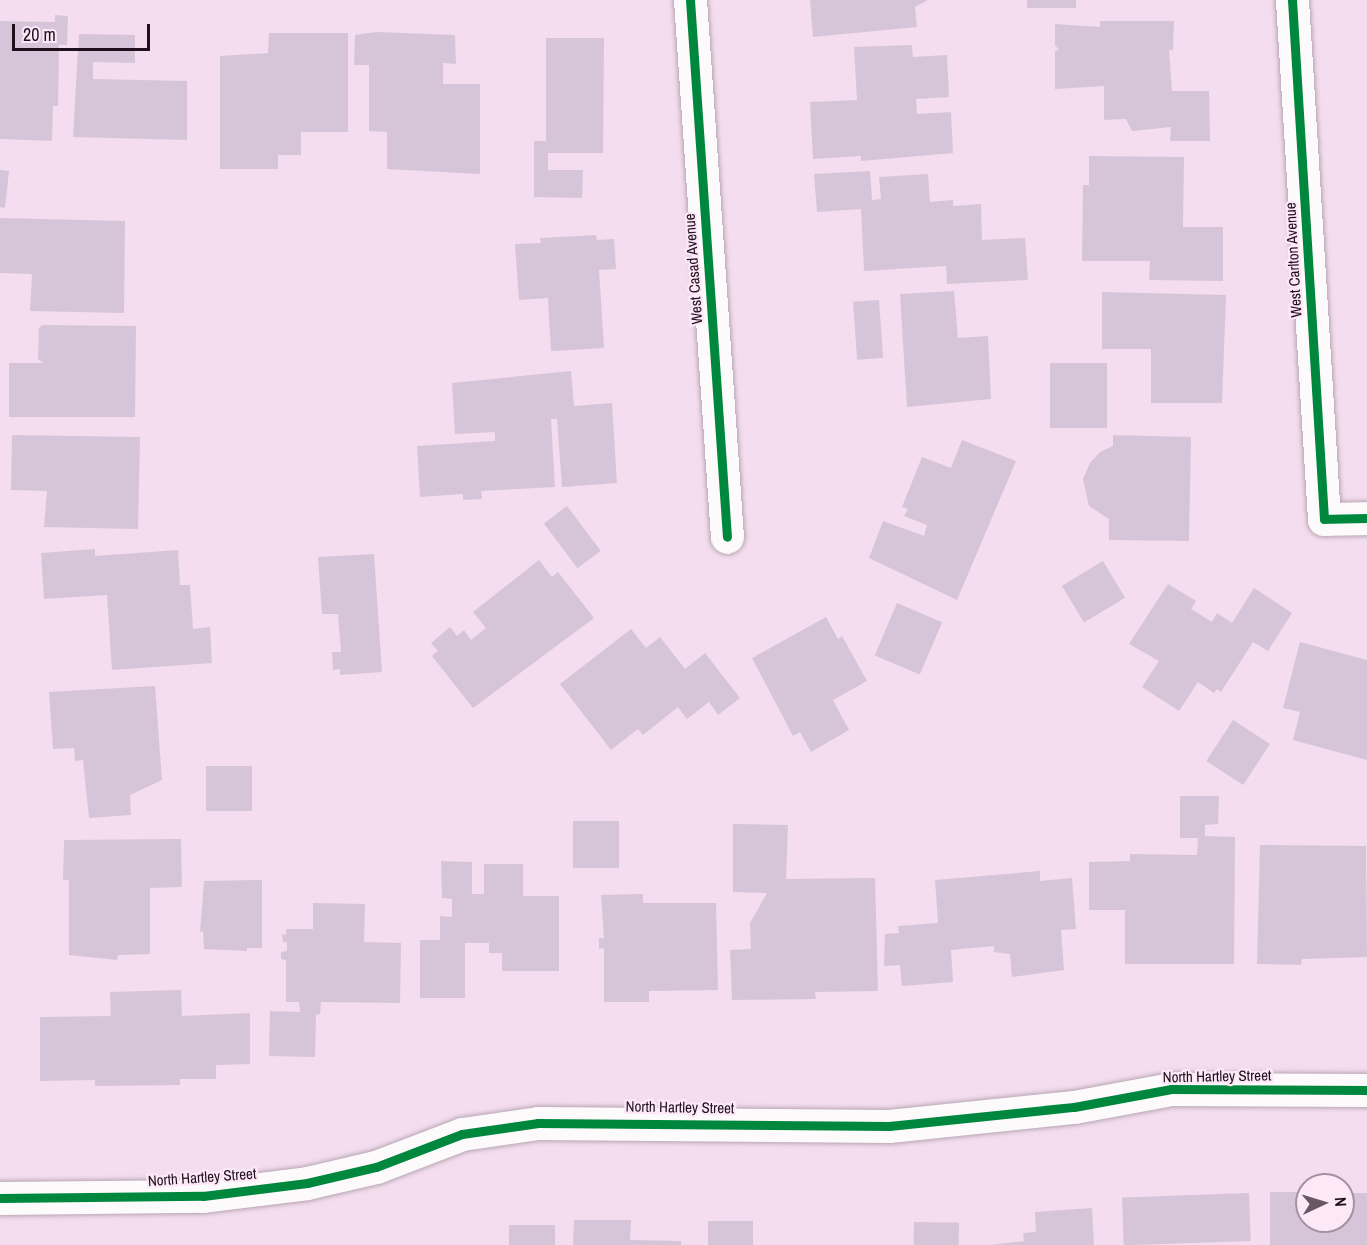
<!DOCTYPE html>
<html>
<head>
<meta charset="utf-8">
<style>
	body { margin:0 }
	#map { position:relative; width:1367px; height:1245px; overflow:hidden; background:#f3ddee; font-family:"Archivo Narrow",sans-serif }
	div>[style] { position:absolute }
	.building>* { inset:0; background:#d6c5d8; transform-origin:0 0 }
	.roads { filter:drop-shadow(0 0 2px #b8a6b4) drop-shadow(0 0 2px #b8a6b4) }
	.minor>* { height:33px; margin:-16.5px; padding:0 16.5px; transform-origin:16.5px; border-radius:16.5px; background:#fdfafc }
	.cycleway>* { height:9px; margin:-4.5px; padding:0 4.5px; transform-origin:4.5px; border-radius:4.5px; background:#00873e }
	span { translate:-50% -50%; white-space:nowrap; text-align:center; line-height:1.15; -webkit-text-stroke:4.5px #fde8f8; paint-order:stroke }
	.street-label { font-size:15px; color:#200f1d }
	.north { position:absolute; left:1295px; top:1173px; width:60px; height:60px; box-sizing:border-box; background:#fde8f8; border:2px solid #a591a0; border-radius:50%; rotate:86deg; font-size:16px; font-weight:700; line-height:24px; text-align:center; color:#200f1d }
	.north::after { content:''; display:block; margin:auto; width:21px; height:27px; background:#6a5766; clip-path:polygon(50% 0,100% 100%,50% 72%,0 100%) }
	.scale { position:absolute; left:12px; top:24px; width:138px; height:27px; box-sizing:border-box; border:3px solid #200f1d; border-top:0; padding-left:8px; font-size:18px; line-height:21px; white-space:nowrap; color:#200f1d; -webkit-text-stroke:4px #fde8f8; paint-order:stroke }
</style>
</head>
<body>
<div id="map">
	<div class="building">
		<i style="clip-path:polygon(810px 0,928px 0,915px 7px,917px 27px,813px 37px)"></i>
		<i style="left:1027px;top:0;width:49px;height:8px"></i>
		<i style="clip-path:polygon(55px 15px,68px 16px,67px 45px,59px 45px,58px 106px,53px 106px,52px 141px,0 139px,0 21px,55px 22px)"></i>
		<i style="clip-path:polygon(1100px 21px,1174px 21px,1173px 50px,1169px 50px,1172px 91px,1209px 91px,1210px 141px,1170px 141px,1171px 127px,1132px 131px,1126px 119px,1104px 120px,1104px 86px,1055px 89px,1055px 51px,1059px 50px,1055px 45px,1055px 24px,1100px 27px)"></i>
		<i style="clip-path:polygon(376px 32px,455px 35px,456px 64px,443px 63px,443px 84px,480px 84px,480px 174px,387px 169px,387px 132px,369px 131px,369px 65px,354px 65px,355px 35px)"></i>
		<i style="clip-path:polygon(269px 33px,348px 33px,348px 132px,301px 132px,301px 155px,278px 155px,278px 169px,220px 169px,220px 56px,268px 53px)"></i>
		<i style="clip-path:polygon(79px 34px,135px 35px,135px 63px,93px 62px,93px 79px,187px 81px,187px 140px,73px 137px)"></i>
		<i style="clip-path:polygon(546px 38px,604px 38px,603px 153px,548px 153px,548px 170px,583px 170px,582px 198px,534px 197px,534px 141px,546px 141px)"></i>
		<i style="clip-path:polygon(912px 45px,913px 57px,947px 55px,949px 97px,916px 99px,917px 114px,951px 112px,953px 153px,861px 161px,861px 156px,813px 159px,810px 102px,857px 100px,854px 47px)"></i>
		<i style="clip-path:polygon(1089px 156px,1184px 157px,1183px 227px,1223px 227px,1223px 281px,1149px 280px,1150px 261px,1082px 261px,1083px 185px,1089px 185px)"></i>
		<i style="left:0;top:170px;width:9px;height:37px;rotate:6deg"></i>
		<i style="clip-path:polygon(870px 171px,872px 200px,881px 199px,879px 177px,928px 174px,930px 202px,953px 200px,953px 206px,981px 204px,982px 240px,1025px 238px,1028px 280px,947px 284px,946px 266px,864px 271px,861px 209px,817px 212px,814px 174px)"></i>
		<i style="clip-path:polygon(0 218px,125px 221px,124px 313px,30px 311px,32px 274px,0 273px)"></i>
		<i style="clip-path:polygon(596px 235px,597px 240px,614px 239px,616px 269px,599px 270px,604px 348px,551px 351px,548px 298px,519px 300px,515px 244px,541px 243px,540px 238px)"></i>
		<i style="clip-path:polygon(954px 291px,958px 338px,988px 336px,991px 399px,907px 407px,900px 294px)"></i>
		<i style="clip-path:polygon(1102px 292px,1226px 295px,1222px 403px,1151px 403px,1151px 349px,1102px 349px)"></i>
		<i style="left:879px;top:300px;width:58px;height:26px;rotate:86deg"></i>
		<i style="clip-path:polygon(42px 325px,136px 326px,135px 417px,9px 417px,9px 363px,43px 363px,38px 359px,39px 328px)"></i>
		<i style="left:1050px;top:363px;width:57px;height:65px"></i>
		<i style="clip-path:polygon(571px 371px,574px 406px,612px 403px,617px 483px,562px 487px,557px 419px,551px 419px,555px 487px,481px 491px,482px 499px,463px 500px,463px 494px,420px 497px,417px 446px,495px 441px,495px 432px,455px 434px,452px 383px)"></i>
		<i style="clip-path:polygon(12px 435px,140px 437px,138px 529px,44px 527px,47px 491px,11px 490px)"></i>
		<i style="clip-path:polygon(1113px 435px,1191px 437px,1189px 541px,1109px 540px,1109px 519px,1089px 506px,1083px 479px,1090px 463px,1100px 452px,1113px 446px)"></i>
		<i style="clip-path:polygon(962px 440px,1016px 461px,957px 600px,869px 558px,883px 521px,924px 536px,927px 525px,904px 516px,908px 509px,902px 507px,922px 457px,951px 468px)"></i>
		<i style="left:567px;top:506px;width:56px;height:29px;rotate:53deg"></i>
		<i style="clip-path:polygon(95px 549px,95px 556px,178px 550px,180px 585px,190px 585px,193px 629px,210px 627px,212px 663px,112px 670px,107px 595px,44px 599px,41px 553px)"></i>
		<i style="clip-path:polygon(374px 554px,382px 672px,340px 675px,340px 669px,333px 670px,332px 652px,341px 652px,338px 614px,322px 614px,318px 557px)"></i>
		<i style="clip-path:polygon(539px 560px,552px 577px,558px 572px,594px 618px,473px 708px,432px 656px,438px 651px,431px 643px,450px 627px,457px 636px,464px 630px,471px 640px,486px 628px,473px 612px)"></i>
		<i style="left:1103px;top:561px;width:43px;height:48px;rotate:59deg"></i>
		<i style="clip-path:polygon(1168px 584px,1196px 601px,1191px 609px,1212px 622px,1217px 613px,1232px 623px,1254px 588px,1292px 613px,1268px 651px,1253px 642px,1221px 692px,1217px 689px,1214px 693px,1198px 682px,1179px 711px,1142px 687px,1159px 661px,1129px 644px)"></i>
		<i style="left:897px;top:603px;width:49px;height:57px;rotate:23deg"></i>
		<i style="clip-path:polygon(826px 617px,838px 639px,842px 636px,867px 681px,833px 700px,849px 730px,811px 752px,800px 732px,793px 736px,752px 658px)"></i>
		<i style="clip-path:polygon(631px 629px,646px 648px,660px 637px,685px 669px,705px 653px,740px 698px,718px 715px,709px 702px,687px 719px,678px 707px,643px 735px,638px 729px,611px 750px,560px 684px)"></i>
		<i style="clip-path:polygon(1300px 642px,1367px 660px,1367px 760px,1293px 740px,1300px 712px,1283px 708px)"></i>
		<i style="clip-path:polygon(155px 686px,162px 780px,130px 795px,131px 815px,89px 818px,83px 760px,75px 761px,74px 748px,53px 749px,49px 692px)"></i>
		<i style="left:1233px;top:720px;width:44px;height:49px;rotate:33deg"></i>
		<i style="left:206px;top:766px;width:46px;height:45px"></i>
		<i style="clip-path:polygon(1180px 796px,1219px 796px,1218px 824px,1205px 825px,1205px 836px,1235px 837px,1234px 964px,1125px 964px,1125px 910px,1089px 910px,1089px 862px,1130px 861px,1130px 854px,1197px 855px,1198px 838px,1180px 838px)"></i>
		<i style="left:573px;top:821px;width:46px;height:47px"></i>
		<i style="clip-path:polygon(733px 824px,788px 825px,786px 879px,875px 878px,878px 991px,815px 992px,816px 999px,732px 1000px,730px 950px,751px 949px,750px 923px,767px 893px,733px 892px)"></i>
		<i style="clip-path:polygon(181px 839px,182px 887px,150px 888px,150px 954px,118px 955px,117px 960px,69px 955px,69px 880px,63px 880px,64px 840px)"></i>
		<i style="clip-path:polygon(1260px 845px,1366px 846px,1367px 957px,1302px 959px,1301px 965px,1257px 964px)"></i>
		<i style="clip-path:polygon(441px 861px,472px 862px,472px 894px,484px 894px,484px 864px,523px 864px,523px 896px,559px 896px,559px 971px,502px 971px,502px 953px,489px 953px,489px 943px,465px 943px,465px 998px,420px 998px,420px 940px,440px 940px,440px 916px,452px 917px,452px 899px,442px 898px)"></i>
		<i style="clip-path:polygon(1040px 871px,1040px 881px,1072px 878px,1076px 929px,1061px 930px,1064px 970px,1012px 977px,1010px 954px,994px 952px,994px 946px,951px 950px,953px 982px,902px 986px,900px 965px,884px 966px,885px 934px,899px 933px,898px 926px,938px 923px,935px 880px)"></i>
		<i style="clip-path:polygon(262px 880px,262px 948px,247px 948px,247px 951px,204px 949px,203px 931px,200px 932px,204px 881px)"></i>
		<i style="clip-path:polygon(643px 894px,643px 903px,716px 903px,718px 990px,649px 991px,649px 1002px,604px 1002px,604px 948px,599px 949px,599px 938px,604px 938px,601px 895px)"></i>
		<i style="clip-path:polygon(313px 903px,365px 904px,364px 942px,401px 943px,400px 1003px,321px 1002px,320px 1014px,316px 1015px,315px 1057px,269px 1056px,270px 1011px,300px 1012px,299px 1002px,286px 1002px,286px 960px,281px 959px,281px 952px,287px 951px,287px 942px,283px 942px,282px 934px,286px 935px,286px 929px,313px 929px)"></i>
		<i style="clip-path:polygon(181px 990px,182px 1016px,250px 1013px,250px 1064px,216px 1065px,216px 1079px,180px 1079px,180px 1085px,95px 1086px,95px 1080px,40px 1081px,40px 1017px,111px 1016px,110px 992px)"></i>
		<i style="clip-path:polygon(1270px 1192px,1307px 1192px,1307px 1221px,1343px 1221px,1343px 1193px,1367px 1193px,1367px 1245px,1270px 1245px)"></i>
		<i style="left:1249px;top:1193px;width:48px;height:127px;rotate:88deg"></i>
		<i style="clip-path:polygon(1092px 1208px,1094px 1245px,990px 1245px,1024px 1241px,1023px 1233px,1036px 1232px,1035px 1212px)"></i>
		<i style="clip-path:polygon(574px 1220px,631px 1220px,630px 1240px,681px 1241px,681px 1245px,573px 1245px)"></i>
		<i style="left:708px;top:1221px;width:45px;height:24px"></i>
		<i style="left:914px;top:1222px;width:45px;height:23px;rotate:1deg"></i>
		<i style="left:509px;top:1225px;width:46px;height:20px"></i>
	</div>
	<div class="roads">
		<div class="minor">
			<i style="left:690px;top:0;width:538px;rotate:86.06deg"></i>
			<i style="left:1292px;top:0;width:520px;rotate:86.47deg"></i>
			<i style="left:1324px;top:519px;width:43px;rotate:-1.3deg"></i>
			<i style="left:0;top:1198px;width:203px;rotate:-0.6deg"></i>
			<i style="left:203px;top:1196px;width:105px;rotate:-7.1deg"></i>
			<i style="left:307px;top:1183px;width:71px;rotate:-13.1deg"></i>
			<i style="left:376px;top:1167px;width:92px;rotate:-21deg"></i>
			<i style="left:462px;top:1134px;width:77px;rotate:-8.2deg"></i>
			<i style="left:538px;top:1123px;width:351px;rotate:0.5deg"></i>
			<i style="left:889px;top:1126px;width:186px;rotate:-5.9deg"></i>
			<i style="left:1074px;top:1107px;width:99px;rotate:-10.5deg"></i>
			<i style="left:1171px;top:1089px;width:196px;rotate:0.3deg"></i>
		</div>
	</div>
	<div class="cycleway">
		<i style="left:690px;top:0;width:538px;rotate:86.06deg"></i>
		<i style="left:1292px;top:0;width:520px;rotate:86.47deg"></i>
		<i style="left:1324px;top:519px;width:43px;rotate:-1.3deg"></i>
		<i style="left:0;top:1198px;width:203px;rotate:-0.6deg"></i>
		<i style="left:203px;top:1196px;width:105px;rotate:-7.1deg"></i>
		<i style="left:307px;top:1183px;width:71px;rotate:-13.1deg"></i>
		<i style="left:376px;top:1167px;width:92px;rotate:-21deg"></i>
		<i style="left:462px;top:1134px;width:77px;rotate:-8.2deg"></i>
		<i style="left:538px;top:1123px;width:351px;rotate:0.5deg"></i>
		<i style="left:889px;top:1126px;width:186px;rotate:-5.9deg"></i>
		<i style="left:1074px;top:1107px;width:99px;rotate:-10.5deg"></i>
		<i style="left:1171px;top:1089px;width:196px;rotate:0.3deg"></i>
	</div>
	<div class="street-label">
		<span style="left:1293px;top:260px;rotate:-93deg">West Carlton Avenue</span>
		<span style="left:693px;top:269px;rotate:-94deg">West Casad Avenue</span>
		<span style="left:1217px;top:1076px;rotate:-1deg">North Hartley Street</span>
		<span style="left:680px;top:1107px;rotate:1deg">North Hartley Street</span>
		<span style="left:202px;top:1177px;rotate:-4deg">North Hartley Street</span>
	</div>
	<div class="north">N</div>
	<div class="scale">20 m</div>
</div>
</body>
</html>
